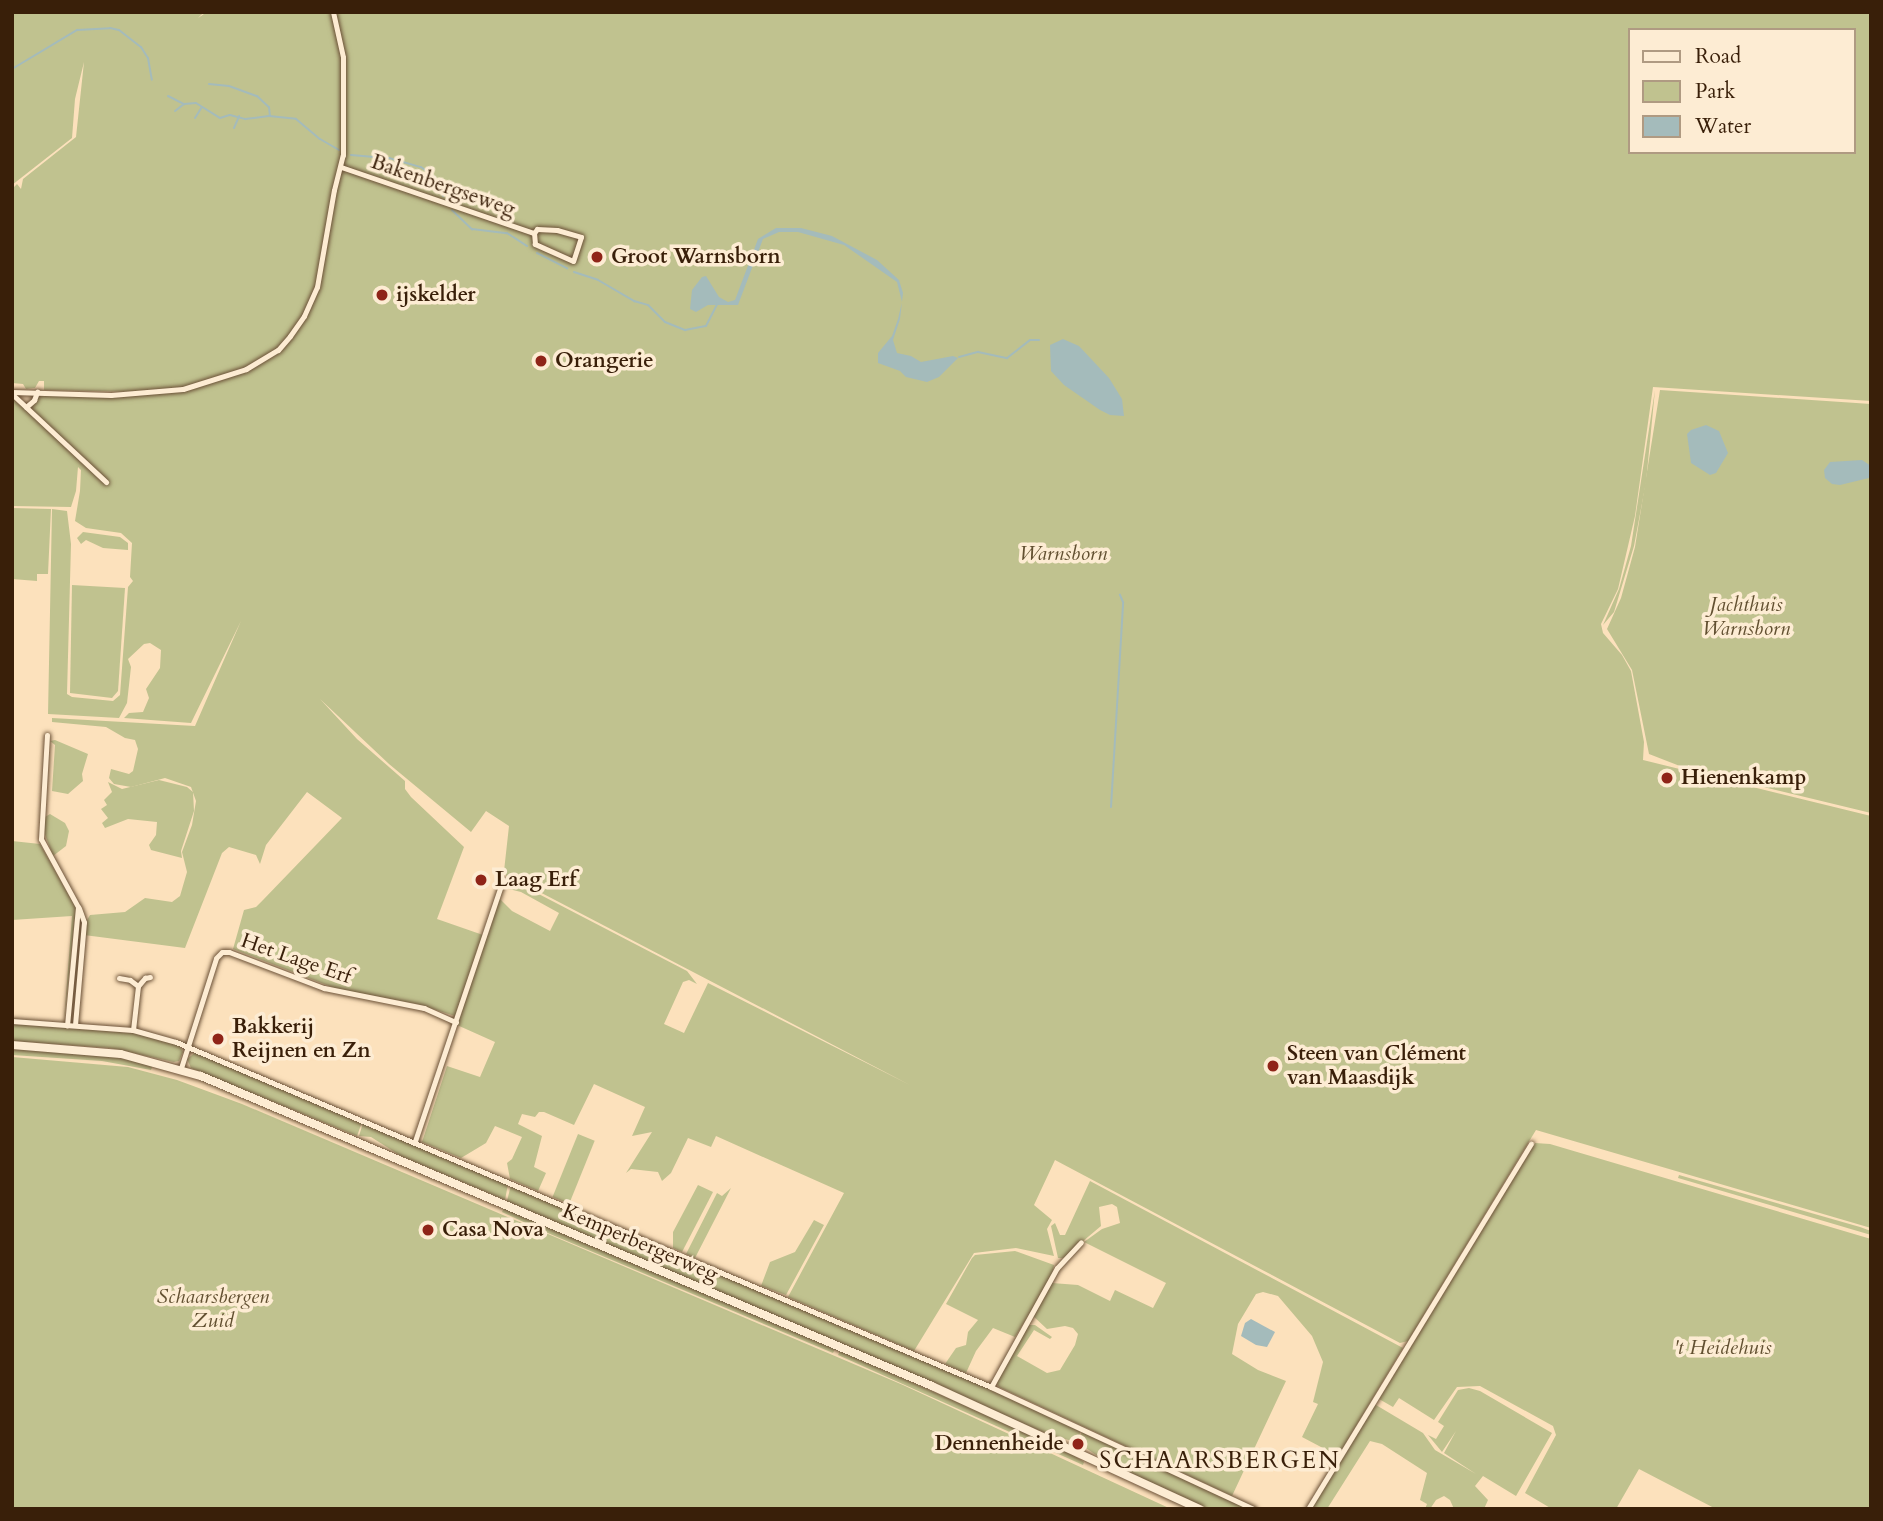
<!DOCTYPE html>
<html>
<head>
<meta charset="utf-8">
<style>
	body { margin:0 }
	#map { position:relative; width:1883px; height:1521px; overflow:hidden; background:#fce1bc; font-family:Cardo,serif }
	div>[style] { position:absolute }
	.green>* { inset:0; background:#c0c28f; transform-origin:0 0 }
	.water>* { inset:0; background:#a4bbbb }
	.stream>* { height:2px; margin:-1px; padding:0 1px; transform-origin:1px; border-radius:1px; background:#a4bbbb }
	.roads { filter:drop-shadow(0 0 2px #6a5036) drop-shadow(0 0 2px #6a5036) }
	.minor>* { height:5px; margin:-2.5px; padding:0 2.5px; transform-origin:2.5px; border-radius:2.5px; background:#fdecd3 }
	.secondary>* { height:8px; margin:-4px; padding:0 4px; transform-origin:4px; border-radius:4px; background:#fdecd3 }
	.dots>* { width:19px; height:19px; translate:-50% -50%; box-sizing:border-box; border:4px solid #fdecd3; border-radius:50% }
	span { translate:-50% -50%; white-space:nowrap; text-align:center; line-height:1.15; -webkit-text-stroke:7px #fdecd3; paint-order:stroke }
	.street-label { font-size:21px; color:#391f09 }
	.poi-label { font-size:21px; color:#391f09; font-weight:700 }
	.left { translate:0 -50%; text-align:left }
	.right { translate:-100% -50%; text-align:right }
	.park-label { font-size:21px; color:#625031; font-style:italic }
	.quarter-label { font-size:24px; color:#391f09; letter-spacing:2px }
	.frame { position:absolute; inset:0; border:14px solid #391f09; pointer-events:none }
	.legend { position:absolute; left:1628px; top:28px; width:228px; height:126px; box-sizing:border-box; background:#fdecd3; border:2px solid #af9a82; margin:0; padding:9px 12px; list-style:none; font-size:21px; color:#391f09 }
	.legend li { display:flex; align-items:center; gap:14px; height:35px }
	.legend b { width:35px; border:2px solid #af9a82 }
</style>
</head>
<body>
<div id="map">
	<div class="green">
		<i style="clip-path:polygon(evenodd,12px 12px,204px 12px,198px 18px,207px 12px,1871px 12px,1871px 401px,1653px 387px,1635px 516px,1618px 589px,1601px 624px,1603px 633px,1622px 655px,1631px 671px,1644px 742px,1643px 760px,1871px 816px,1871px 1228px,1536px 1130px,1408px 1341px,1400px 1343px,1055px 1160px,1034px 1205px,1052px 1220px,1047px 1229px,1054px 1256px,1016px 1248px,974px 1253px,914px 1351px,788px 1297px,844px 1193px,716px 1136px,711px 1147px,688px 1138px,671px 1173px,662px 1181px,658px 1172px,631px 1169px,626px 1173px,652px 1132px,632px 1136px,645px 1107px,594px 1084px,574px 1125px,544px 1112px,539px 1112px,535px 1117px,522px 1114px,518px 1124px,542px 1136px,534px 1167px,546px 1173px,538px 1191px,510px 1179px,507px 1163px,512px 1159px,522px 1137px,495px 1126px,486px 1143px,461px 1158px,422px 1142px,447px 1066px,480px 1077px,495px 1042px,457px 1025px,499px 898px,512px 911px,550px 931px,559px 913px,521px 892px,505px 888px,509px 882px,531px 890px,687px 971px,697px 984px,689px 980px,683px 982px,664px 1024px,684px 1033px,708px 983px,910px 1085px,532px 888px,508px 879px,504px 871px,509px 826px,486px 811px,471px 832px,389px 764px,320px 699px,357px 739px,405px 781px,405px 789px,411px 797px,464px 847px,437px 919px,483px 935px,455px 1016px,417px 1004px,337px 989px,233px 949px,244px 910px,256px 907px,263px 900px,342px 818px,307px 792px,266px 845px,260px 864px,256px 855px,229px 847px,222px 853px,185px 948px,84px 935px,86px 922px,90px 915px,125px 912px,145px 898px,172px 902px,180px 896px,187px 872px,182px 852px,192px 825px,196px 801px,191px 787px,165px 778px,131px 787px,114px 784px,109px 778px,111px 769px,129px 774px,133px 771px,138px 749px,135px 740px,125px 738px,106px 727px,52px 722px,52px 718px,195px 726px,241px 621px,191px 723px,124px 718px,129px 713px,143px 712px,149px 698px,146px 689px,160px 668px,161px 650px,150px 643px,144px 644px,128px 659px,131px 667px,127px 703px,119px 718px,48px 714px,52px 509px,67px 511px,71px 544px,67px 694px,72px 697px,113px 701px,120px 695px,128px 587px,133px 581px,130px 577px,132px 543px,121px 533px,86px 528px,75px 521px,80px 491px,81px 470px,78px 467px,76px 491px,71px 507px,12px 506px,12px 396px,25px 407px,41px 395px,139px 396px,140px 392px,44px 390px,44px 381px,39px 381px,35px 388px,26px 389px,23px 384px,12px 383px,12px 189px,17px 184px,21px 189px,23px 179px,76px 137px,84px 62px,75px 99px,72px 138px,12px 185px,12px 12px,1629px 30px,1853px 30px,1853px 152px,1629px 152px,1629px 30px)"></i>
		<i style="clip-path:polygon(1655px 390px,1646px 482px,1634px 546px,1614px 612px,1603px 625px,1619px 589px,1631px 546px)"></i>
		<i style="clip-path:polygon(1660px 390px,1871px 404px,1871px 813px,1685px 768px,1649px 754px,1632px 670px,1607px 629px,1621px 598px,1635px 547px)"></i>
		<i style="clip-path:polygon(12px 508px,51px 509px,48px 574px,37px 574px,37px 581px,12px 579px)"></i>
		<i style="clip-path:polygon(83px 532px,120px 537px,128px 543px,128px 550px,103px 548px,86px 540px,81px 544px,77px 538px)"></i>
		<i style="clip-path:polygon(72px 585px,125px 588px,118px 691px,112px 698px,70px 693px)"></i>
		<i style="clip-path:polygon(55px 740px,88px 754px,82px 774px,83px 781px,68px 794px,52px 791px,55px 745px,50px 741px)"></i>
		<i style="clip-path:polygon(159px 780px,187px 787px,193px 792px,194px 811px,181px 851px,182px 858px,151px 850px,149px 845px,156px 835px,157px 822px,128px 819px,105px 828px,102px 823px,108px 818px,101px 809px,107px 805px,104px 800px,112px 792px,108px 782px,122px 789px)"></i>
		<i style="clip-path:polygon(50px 814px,65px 823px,69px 831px,66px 846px,53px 856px,44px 832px,45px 817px)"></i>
		<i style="clip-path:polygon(12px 841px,40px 844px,76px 908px,64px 1022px,72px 916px,12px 920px)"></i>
		<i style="clip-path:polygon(12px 1024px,134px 1033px,179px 1045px,183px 1052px,179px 1061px,174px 1062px,110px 1048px,12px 1041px)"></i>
		<i style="clip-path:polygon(12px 1049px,103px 1055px,153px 1065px,151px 1070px,102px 1061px,12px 1055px)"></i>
		<i style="clip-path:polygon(196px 1052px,362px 1122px,357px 1136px,191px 1068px,187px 1059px)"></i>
		<i style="clip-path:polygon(12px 1057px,128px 1067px,177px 1080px,242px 1104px,903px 1385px,1171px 1509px,12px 1509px)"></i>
		<i style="clip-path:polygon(363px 1123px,508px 1184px,505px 1200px,401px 1156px,371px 1137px,359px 1136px)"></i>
		<i style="left:578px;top:1134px;width:18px;height:68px;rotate:22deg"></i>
		<i style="clip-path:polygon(1535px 1143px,1550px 1144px,1871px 1239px,1871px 1509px,1716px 1509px,1639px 1469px,1616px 1509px,1552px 1509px,1525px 1493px,1556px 1435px,1553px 1426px,1480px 1386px,1457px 1387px,1434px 1420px,1399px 1398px,1393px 1407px,1379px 1399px)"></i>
		<i style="clip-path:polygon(1679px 1175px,1860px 1227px,1871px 1231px,1871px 1235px,1678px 1178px)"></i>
		<i style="clip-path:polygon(1090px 1181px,1403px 1348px,1338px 1456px,1302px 1437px,1318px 1404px,1313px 1402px,1323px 1362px,1312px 1336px,1278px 1296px,1263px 1292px,1256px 1294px,1238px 1324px,1232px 1354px,1258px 1370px,1286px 1381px,1232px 1496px,999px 1387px,995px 1381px,1027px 1325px,1035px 1325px,1052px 1337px,1050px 1339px,1034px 1330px,1017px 1356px,1047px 1373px,1060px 1370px,1075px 1345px,1078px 1334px,1073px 1328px,1065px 1326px,1047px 1329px,1032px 1315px,1052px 1283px,1078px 1285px,1110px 1301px,1115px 1290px,1153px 1308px,1166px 1283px,1084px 1242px,1102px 1229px,1120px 1223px,1117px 1207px,1112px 1204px,1099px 1207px,1101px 1226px,1063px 1258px,1058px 1258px,1051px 1226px,1055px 1223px,1060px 1235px,1065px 1235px)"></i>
		<i style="clip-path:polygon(511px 1185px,991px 1390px,1081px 1431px,1076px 1442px,1050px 1435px,507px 1201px)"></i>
		<i style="clip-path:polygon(698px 1185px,713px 1192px,682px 1252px,673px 1248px,673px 1232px)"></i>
		<i style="clip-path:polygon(731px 1188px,695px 1258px,686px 1254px,717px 1193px,722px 1196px)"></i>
		<i style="clip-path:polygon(504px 1208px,835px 1349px,833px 1353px,543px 1231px,502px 1212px)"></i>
		<i style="clip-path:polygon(814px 1220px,824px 1225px,786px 1295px,761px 1286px,770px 1262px,795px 1252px)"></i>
		<i style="clip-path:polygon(1015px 1251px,1054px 1265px,1052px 1277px,1015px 1337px,993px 1328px,976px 1351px,966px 1373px,945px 1364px,956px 1348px,966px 1345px,968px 1332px,978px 1320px,946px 1304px,972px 1258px,975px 1255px)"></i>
		<i style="clip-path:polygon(840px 1351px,1062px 1448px,1084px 1462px,1083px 1465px,838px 1355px)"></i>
		<i style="clip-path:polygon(1469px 1388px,1480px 1391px,1552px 1433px,1516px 1496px,1483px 1476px,1475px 1486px,1488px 1500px,1484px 1509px,1454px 1509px,1450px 1500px,1444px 1496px,1436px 1500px,1430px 1509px,1425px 1509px,1427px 1504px,1420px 1500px,1427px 1473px,1382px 1444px,1370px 1441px,1327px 1509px,1310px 1509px,1372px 1406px,1376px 1405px,1423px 1433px,1435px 1450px,1476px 1474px,1444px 1453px,1456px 1431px,1442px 1452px,1428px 1435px,1436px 1439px,1444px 1426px,1438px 1422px,1458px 1390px)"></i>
		<i style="clip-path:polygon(1082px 1432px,1248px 1509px,1209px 1509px,1105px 1461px,1077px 1442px)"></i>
	</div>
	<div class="water">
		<i style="clip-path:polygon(776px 228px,801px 228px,832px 236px,877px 260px,899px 280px,903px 293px,900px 319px,893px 340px,897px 353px,911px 356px,921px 362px,953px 356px,958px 358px,939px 377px,927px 382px,906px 377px,900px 371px,878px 363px,878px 353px,892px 336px,898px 319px,902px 302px,897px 282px,844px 245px,798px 232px,779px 232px,763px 239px,738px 305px,708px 305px,696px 312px,690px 309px,692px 290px,702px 277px,706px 276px,719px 297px,728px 302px,735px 300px,758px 239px)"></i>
		<i style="clip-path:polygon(1063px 339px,1079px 346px,1109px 378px,1122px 399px,1124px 416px,1110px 415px,1100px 410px,1064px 385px,1051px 371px,1050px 345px)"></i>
		<i style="clip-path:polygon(1706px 425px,1719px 431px,1728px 453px,1716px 473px,1710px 475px,1691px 463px,1687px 434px,1691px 430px)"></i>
		<i style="clip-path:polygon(1862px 460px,1871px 466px,1869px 478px,1840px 485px,1832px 484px,1825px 478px,1824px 470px,1830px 462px)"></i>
		<i style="clip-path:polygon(1251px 1319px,1275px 1332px,1267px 1347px,1256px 1345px,1241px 1336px,1245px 1323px)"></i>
	</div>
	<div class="stream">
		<i style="left:12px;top:69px;width:76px;rotate:-31deg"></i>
		<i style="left:77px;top:30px;width:33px;rotate:-3deg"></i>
		<i style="left:110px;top:28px;width:9px;rotate:13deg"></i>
		<i style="left:119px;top:30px;width:28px;rotate:38deg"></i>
		<i style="left:141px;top:47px;width:13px;rotate:58deg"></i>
		<i style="left:148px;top:58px;width:22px;rotate:80deg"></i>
		<i style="left:209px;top:84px;width:20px;rotate:6deg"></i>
		<i style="left:229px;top:86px;width:30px;rotate:20deg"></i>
		<i style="left:257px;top:96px;width:16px;rotate:43deg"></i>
		<i style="left:269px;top:107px;width:9px;rotate:84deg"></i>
		<i style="left:168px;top:96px;width:18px;rotate:27deg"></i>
		<i style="left:184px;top:104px;width:12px;rotate:-5deg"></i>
		<i style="left:196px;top:103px;width:28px;rotate:32deg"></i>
		<i style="left:220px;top:118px;width:10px;rotate:-17deg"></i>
		<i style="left:230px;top:115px;width:16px;rotate:15deg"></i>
		<i style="left:245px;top:119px;width:24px;rotate:-7deg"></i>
		<i style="left:269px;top:116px;width:27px;rotate:6deg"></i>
		<i style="left:296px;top:119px;width:31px;rotate:40deg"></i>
		<i style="left:320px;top:139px;width:22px;rotate:30deg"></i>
		<i style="left:175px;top:111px;width:11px;rotate:-38deg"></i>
		<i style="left:195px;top:118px;width:13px;rotate:-58deg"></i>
		<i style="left:234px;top:128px;width:13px;rotate:-67deg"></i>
		<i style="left:351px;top:155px;width:38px;rotate:5deg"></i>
		<i style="left:389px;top:158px;width:33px;rotate:16deg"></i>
		<i style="left:421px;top:167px;width:17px;rotate:36deg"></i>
		<i style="left:435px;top:177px;width:21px;rotate:67deg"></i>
		<i style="left:452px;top:210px;width:28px;rotate:44deg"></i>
		<i style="left:472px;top:229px;width:35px;rotate:7deg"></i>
		<i style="left:507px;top:233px;width:24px;rotate:33deg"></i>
		<i style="left:537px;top:253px;width:34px;rotate:27deg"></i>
		<i style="left:574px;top:272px;width:25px;rotate:18deg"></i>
		<i style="left:598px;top:280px;width:42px;rotate:30.3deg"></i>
		<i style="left:634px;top:301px;width:15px;rotate:16deg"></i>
		<i style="left:648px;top:305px;width:24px;rotate:45deg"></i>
		<i style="left:665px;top:322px;width:22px;rotate:22deg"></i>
		<i style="left:685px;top:330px;width:21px;rotate:-11deg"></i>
		<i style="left:706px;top:326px;width:25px;rotate:-63deg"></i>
		<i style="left:959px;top:357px;width:20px;rotate:-15deg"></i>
		<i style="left:978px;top:352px;width:30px;rotate:12deg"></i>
		<i style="left:1007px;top:358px;width:29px;rotate:-38deg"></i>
		<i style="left:1030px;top:340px;width:9px"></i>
		<i style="left:1111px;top:807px;width:205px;rotate:-86.6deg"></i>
		<i style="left:1123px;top:602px;width:8px;rotate:-113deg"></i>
	</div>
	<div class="roads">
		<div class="minor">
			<i style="left:341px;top:167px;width:204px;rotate:18.9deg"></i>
			<i style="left:537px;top:229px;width:20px;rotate:3deg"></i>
			<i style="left:557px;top:230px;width:25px;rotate:16deg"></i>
			<i style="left:581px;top:237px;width:25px;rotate:108deg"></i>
			<i style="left:573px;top:261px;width:42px;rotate:-155.9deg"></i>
			<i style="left:535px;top:244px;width:11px;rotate:-95deg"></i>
			<i style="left:534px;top:233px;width:5px;rotate:-53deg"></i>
			<i style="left:12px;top:392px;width:99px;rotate:1.7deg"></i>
			<i style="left:111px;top:395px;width:72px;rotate:-4.8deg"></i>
			<i style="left:183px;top:389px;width:66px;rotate:-17.6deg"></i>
			<i style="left:246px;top:369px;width:37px;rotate:-31deg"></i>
			<i style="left:278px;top:350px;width:18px;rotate:-49deg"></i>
			<i style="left:290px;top:336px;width:24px;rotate:-55deg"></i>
			<i style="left:304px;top:316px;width:32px;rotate:-66deg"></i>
			<i style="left:317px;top:287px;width:98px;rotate:-80.1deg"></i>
			<i style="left:334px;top:190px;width:36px;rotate:-76deg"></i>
			<i style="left:343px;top:155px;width:98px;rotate:-90deg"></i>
			<i style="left:343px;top:57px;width:46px;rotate:-102.5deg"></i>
			<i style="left:12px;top:394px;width:129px;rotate:43.1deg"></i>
			<i style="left:26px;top:407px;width:11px;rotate:-41deg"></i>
			<i style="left:34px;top:400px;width:9px;rotate:-69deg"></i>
			<i style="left:47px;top:735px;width:104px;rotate:93.3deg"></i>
			<i style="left:41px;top:839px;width:77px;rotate:61.4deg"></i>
			<i style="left:78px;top:907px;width:119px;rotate:95.3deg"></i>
			<i style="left:119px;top:978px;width:11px;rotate:10deg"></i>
			<i style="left:130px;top:980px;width:10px;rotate:37deg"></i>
			<i style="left:12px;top:1021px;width:121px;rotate:4.3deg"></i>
			<i style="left:133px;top:1030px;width:45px;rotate:15.6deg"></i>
			<i style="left:176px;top:1042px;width:885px;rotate:22.94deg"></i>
			<i style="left:991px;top:1387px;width:290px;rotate:24.9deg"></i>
			<i style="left:75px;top:1025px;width:103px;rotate:-85deg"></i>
			<i style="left:84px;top:922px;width:15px;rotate:-110deg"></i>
			<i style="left:133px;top:1030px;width:44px;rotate:-83.5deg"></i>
			<i style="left:138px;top:986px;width:11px;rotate:-49deg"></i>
			<i style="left:145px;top:978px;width:5px;rotate:-11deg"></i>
			<i style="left:181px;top:1068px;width:115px;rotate:-72.3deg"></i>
			<i style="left:216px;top:958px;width:8px;rotate:-45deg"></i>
			<i style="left:222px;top:952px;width:7px"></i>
			<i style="left:229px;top:952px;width:102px;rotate:20.8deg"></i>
			<i style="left:324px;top:988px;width:102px;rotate:11.3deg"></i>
			<i style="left:424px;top:1008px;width:35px;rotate:24deg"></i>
			<i style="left:415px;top:1141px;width:276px;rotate:-71.4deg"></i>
			<i style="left:991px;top:1387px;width:136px;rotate:-61deg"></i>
			<i style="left:1057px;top:1268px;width:35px;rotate:-47deg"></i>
			<i style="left:1308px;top:1509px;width:428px;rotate:-58.6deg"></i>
		</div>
		<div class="secondary">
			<i style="left:12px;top:1045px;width:109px;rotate:4.7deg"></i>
			<i style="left:121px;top:1054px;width:83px;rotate:15.4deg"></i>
			<i style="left:201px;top:1076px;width:794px;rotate:22.98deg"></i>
			<i style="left:932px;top:1386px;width:295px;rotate:24.7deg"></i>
		</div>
	</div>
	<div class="dots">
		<i style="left:597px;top:257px;background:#8f2418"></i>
		<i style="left:382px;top:295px;background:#8f2418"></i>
		<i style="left:541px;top:361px;background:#8f2418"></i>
		<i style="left:1667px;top:778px;background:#8f2418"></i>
		<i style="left:481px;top:880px;background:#8f2418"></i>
		<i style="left:218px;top:1039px;background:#8f2418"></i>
		<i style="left:1273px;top:1066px;background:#8f2418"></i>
		<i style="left:428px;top:1230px;background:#8f2418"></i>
		<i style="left:1078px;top:1444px;background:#8f2418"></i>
	</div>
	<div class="street-label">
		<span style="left:443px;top:186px;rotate:19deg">Bakenbergseweg</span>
		<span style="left:296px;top:959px;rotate:19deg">Het Lage Erf</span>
		<span style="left:640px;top:1243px;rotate:23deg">Kemperbergerweg</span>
	</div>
	<div class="poi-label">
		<span class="left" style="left:611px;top:257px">Groot Warnsborn</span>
		<span class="left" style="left:396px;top:295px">ijskelder</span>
		<span class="left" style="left:555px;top:361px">Orangerie</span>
		<span class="left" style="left:1681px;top:778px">Hienenkamp</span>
		<span class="left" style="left:495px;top:880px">Laag Erf</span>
		<span class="left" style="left:232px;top:1039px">Bakkerij<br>Reijnen en Zn</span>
		<span class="left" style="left:1287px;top:1066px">Steen van Clément<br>van Maasdijk</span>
		<span class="left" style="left:442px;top:1230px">Casa Nova</span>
		<span class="right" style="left:1064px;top:1444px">Dennenheide</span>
	</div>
	<div class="park-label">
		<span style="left:1063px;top:554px">Warnsborn</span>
		<span style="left:1746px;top:617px">Jachthuis<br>Warnsborn</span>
		<span style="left:213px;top:1309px">Schaarsbergen<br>Zuid</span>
		<span style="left:1723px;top:1348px">'t Heidehuis</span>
	</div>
	<div class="quarter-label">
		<span style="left:1220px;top:1461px">SCHAARSBERGEN</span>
	</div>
	<div class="frame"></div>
	<ul class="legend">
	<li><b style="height:9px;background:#fdecd3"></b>Road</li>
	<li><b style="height:19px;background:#c0c28f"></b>Park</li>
	<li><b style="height:19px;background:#a4bbbb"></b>Water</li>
	</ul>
</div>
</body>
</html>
